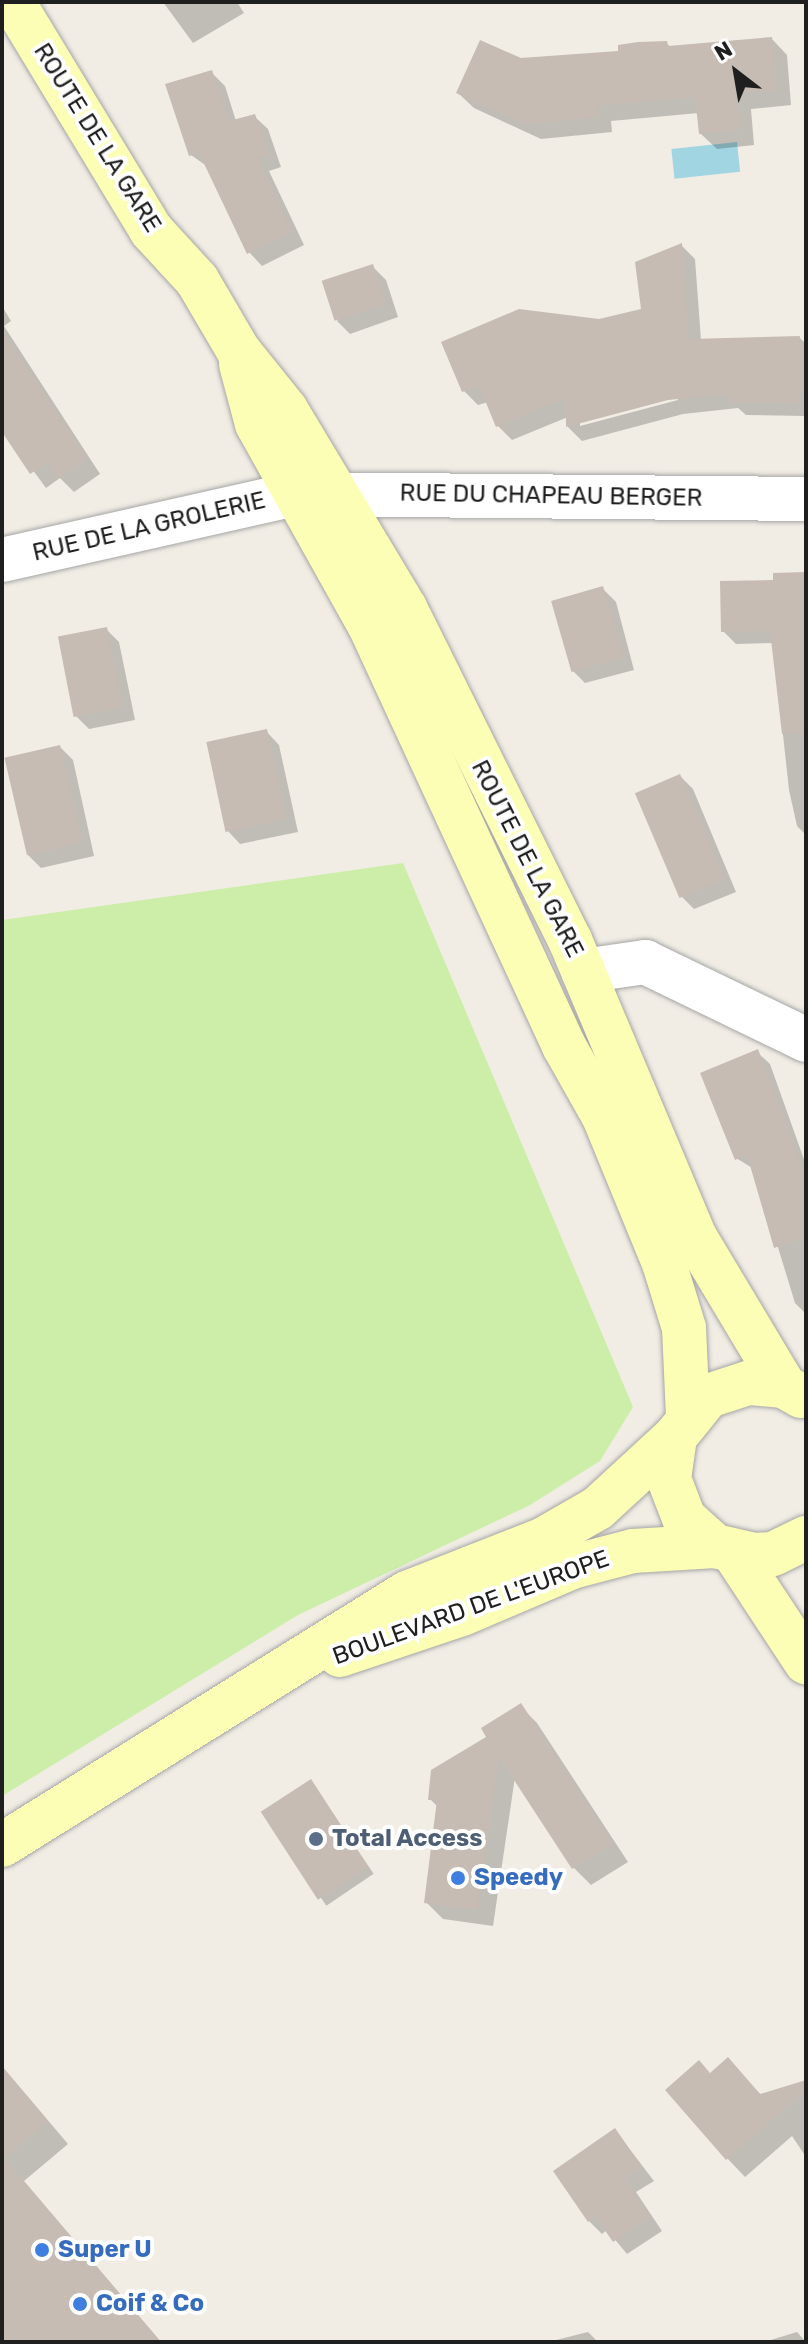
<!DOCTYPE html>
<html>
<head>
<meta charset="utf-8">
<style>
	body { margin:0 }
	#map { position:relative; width:808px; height:2344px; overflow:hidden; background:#f1ede5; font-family:Rubik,sans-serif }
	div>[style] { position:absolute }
	.grass>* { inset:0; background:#cceea8 }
	.water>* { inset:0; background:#a2d5e2; transform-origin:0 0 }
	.shadow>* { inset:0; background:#0003; transform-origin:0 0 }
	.building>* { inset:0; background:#c6bcb4; transform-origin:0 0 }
	.roads { filter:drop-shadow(0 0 2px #a6a6a6) drop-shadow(0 0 2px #a6a6a6) }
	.street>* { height:44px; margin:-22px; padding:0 22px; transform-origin:22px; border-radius:22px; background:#fff }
	.secondary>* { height:44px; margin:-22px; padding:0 22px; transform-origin:22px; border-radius:22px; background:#fcfeb6 }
	.dots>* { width:22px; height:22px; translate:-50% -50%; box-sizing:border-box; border:4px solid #fff; border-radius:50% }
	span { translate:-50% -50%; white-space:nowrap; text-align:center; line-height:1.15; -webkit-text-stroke:8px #fff; paint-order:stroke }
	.street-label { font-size:24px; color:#1f1f1f }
	.service-label { font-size:24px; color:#4e5e75; font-weight:700 }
	.left { translate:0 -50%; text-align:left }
	.shop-label { font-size:24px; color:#366cbe; font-weight:700 }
	.frame { position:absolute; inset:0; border:4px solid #1f1f1f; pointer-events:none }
	.north { position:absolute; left:696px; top:32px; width:80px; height:80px; -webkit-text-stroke:6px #fff; paint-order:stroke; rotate:329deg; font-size:22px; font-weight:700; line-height:32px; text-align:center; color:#1f1f1f }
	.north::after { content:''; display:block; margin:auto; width:28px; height:36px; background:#1f1f1f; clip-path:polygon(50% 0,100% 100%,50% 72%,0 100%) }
</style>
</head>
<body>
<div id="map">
	<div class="grass">
		<i style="clip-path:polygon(403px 863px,633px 1407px,600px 1461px,530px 1505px,298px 1615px,2px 1796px,2px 920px)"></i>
	</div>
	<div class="water">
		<i style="left:737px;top:142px;width:30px;height:66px;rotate:84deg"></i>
	</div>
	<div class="shadow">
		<i style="clip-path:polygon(163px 2px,237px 2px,244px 13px,193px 43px)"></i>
		<i style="clip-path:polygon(772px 39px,787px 55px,791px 105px,751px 109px,754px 145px,717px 149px,701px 134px,699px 113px,611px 121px,612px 132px,541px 139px,474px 108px,458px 93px,521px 60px,620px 53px,666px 43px,672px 48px)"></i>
		<i style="clip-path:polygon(212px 73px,225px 86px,236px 121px,254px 116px,268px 129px,281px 167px,269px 171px,304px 245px,262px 266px,249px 252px,208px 167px,191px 155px)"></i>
		<i style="clip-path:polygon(evenodd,681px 245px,695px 259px,701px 340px,800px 338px,806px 344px,806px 416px,746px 415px,738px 408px,683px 414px,582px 441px,568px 427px,568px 417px,512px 440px,498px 426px,488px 402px,478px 405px,464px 391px,600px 321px,643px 311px,681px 245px,677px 396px,678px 400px,580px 426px,580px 422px,677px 396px)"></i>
		<i style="clip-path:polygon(373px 267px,386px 280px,398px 317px,350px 334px,337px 321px)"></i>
		<i style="clip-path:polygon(2px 306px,11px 321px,4px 326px,100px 474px,74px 492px,60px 478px,46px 488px,2px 428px)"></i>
		<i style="clip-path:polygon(806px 574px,806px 835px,797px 826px,789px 790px,773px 643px,736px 644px,723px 631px,775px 582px)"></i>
		<i style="clip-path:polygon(602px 588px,616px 602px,634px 670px,585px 683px,572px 670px)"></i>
		<i style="clip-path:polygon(106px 629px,119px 642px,135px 720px,89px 729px,76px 716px)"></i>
		<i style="clip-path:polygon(266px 731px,279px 745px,298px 832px,240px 844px,227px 830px)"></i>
		<i style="clip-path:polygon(60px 747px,73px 760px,94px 856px,41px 868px,28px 855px)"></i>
		<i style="clip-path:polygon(680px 776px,693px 789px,736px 892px,694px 909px,680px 895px)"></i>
		<i style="clip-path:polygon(757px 1052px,770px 1064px,806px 1165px,806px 1314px,795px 1303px,754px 1169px,736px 1158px)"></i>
		<i style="clip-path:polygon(520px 1706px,537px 1723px,628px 1862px,591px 1885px,574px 1868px,515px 1777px,493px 1926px,443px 1919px,426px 1902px,438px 1807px,430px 1799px)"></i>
		<i style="left:311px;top:1781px;width:112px;height:57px;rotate:56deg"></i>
		<i style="clip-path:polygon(728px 2060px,761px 2095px,806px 2082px,806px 2157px,792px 2136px,745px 2177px,727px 2158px,711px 2075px)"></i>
		<i style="clip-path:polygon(2px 2066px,68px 2144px,24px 2181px,161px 2342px,2px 2342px)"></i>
		<i style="clip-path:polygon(615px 2130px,654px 2181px,636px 2192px,662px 2231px,627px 2254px,607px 2230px,602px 2234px,589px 2221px)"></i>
		<i style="clip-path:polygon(588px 2332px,598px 2342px,548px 2342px)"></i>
		<i style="clip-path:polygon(797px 2332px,806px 2342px,764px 2342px)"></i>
	</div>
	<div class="building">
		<i style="clip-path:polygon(772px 37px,777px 90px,736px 94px,740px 130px,699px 134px,695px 97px,597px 106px,598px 117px,524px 124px,456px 93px,480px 40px,521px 58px,618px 51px,618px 45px,638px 42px,667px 41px,668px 46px)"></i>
		<i style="clip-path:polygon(212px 70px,229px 121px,255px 114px,269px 154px,257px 158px,292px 232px,247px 254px,199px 153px,189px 156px,165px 84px)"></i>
		<i style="clip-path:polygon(682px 243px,689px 339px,800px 336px,799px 343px,806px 343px,806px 392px,799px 392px,799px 403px,729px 402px,728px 394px,668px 400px,566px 427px,566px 398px,496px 427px,479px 386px,462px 392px,441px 342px,519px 309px,599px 319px,641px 309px,635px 262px)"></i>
		<i style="left:373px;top:264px;width:42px;height:54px;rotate:72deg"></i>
		<i style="clip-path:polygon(2px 331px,87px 459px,58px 479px,48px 463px,30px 474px,2px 432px)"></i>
		<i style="clip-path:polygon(806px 572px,806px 733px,782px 734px,770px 631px,721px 632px,720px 581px,773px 580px,773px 573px)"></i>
		<i style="left:603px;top:586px;width:74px;height:54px;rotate:74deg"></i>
		<i style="left:107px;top:627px;width:82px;height:50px;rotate:79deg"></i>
		<i style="left:267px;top:729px;width:92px;height:62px;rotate:78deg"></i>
		<i style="left:60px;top:745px;width:100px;height:57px;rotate:77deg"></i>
		<i style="left:680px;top:774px;width:114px;height:49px;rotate:67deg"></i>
		<i style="clip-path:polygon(758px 1049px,806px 1177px,806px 1238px,774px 1248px,747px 1155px,735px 1160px,700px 1073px)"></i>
		<i style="clip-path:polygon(521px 1703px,613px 1844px,572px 1869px,499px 1757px,477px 1910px,424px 1903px,437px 1800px,428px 1800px,431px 1770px,486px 1737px,481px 1728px)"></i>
		<i style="left:311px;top:1779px;width:105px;height:60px;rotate:57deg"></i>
		<i style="clip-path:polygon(728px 2057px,760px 2094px,806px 2080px,806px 2090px,726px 2160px,665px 2090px,699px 2060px,710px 2073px)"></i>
		<i style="clip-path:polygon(2px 2067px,48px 2121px,4px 2158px,161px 2342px,2px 2342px)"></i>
		<i style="clip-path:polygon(615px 2128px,642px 2167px,624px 2178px,650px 2217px,613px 2242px,595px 2216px,588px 2222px,553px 2171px)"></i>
	</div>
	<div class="roads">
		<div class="street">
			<i style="left:2px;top:560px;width:301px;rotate:-12.7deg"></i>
			<i style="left:296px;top:494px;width:510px;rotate:0.56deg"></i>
			<i style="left:583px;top:971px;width:63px;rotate:-8.3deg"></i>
			<i style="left:645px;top:962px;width:179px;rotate:25.8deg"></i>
		</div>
		<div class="secondary">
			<i style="left:13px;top:2px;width:267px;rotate:58.8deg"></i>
			<i style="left:151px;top:230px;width:68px;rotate:47.4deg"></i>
			<i style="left:197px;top:280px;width:81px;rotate:59.6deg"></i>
			<i style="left:238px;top:350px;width:77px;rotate:51.3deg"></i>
			<i style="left:286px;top:410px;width:231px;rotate:59deg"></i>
			<i style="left:405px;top:608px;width:371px;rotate:63.6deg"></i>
			<i style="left:570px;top:940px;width:322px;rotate:67.2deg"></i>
			<i style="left:695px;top:1237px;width:174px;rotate:59.1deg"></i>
			<i style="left:241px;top:364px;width:62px;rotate:75.1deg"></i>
			<i style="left:257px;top:424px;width:229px;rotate:60.8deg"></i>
			<i style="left:369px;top:624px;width:465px;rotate:65.2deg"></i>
			<i style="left:564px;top:1046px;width:81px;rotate:60.6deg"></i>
			<i style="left:604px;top:1117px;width:158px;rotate:67.7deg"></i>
			<i style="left:664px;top:1263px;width:68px;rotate:72.9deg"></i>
			<i style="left:684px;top:1328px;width:87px;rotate:87.4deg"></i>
			<i style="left:801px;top:1396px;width:20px;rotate:-150deg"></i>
			<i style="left:784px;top:1386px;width:36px;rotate:-175deg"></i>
			<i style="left:748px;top:1383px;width:42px;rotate:162deg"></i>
			<i style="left:708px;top:1396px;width:53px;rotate:128.8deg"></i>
			<i style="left:675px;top:1437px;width:42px;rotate:98.1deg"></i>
			<i style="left:669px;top:1479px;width:42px;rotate:69deg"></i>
			<i style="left:684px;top:1518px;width:42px;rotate:42.1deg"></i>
			<i style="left:715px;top:1546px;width:39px;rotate:13deg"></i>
			<i style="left:753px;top:1555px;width:20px;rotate:-3deg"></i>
			<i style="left:773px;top:1554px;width:37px;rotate:-26deg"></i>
			<i style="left:734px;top:1553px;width:131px;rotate:56.6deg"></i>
			<i style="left:340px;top:1655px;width:129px;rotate:-18.6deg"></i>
			<i style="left:462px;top:1614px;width:120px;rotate:-23.1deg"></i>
			<i style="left:572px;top:1567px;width:63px;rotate:-14.7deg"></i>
			<i style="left:633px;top:1551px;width:82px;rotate:-3.5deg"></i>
			<i style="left:2px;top:1845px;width:477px;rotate:-31.9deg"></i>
			<i style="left:407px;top:1593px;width:147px;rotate:-21.5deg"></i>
			<i style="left:544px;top:1539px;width:62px;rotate:-29.9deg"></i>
			<i style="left:598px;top:1508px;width:105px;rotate:-42.7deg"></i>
		</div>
	</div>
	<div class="dots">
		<i style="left:316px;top:1839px;background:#5c6f8a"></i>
		<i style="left:458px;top:1878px;background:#3f7fe0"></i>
		<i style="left:42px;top:2250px;background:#3f7fe0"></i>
		<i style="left:80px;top:2304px;background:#3f7fe0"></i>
	</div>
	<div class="street-label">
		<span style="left:97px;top:138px;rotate:58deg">ROUTE DE LA GARE</span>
		<span style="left:551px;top:496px;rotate:1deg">RUE DU CHAPEAU BERGER</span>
		<span style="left:149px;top:527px;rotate:-13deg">RUE DE LA GROLERIE</span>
		<span style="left:527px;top:859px;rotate:63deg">ROUTE DE LA GARE</span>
		<span style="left:471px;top:1608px;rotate:-20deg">BOULEVARD DE L'EUROPE</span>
	</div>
	<div class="service-label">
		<span class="left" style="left:332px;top:1839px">Total Access</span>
	</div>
	<div class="shop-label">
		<span class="left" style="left:474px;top:1878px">Speedy</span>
		<span class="left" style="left:58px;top:2250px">Super U</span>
		<span class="left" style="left:96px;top:2304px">Coif &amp; Co</span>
	</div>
	<div class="frame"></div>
	<div class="north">N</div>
</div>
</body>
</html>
